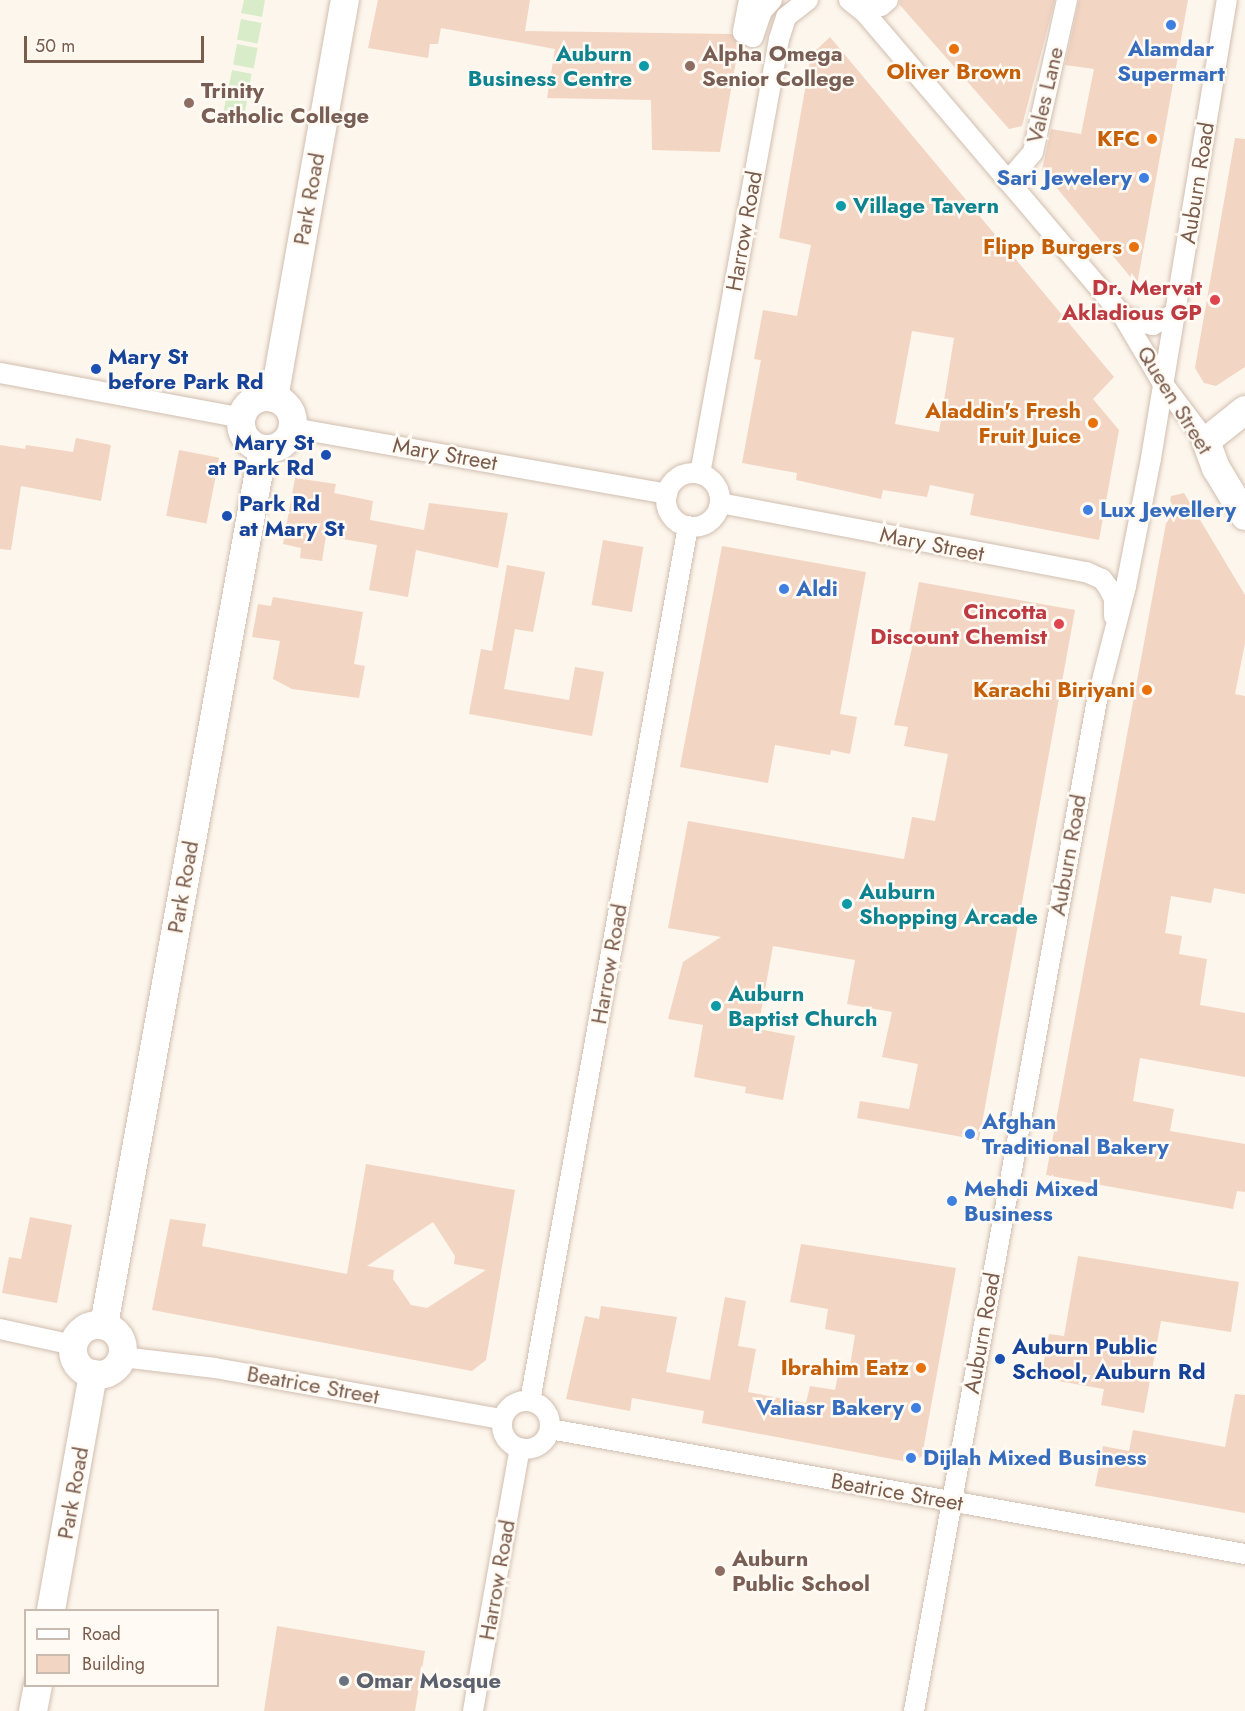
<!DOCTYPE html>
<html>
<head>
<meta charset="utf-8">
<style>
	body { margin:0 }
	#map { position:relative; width:1245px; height:1711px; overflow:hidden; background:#fdf6ec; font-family:Jost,sans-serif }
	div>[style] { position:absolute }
	.green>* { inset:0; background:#d8ecc9; transform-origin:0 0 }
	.building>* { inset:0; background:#f3d5c3; transform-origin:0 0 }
	.roads { filter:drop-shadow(0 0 2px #d1beb0) drop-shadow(0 0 2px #d1beb0) }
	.street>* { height:20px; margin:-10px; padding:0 10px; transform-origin:10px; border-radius:10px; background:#fff }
	.street>.ring { margin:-10px; padding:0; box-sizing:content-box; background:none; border:20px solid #fff; border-radius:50% }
	.secondary>* { height:28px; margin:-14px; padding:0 14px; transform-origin:14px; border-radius:14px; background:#fff }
	.secondary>.ring { margin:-14px; padding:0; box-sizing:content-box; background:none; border:28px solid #fff; border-radius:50% }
	.dots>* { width:16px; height:16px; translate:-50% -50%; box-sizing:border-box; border:3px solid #fffaf3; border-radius:50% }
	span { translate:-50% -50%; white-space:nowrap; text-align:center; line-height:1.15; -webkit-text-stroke:5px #fffaf3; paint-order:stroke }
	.shop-label { font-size:22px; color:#366cbe; font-weight:700 }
	.right { translate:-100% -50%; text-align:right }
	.left { translate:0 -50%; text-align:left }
	.culture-label { font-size:22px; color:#0d838f; font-weight:700 }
	.education-label { font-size:22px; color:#785e54; font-weight:700 }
	.food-label { font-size:22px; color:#c56008; font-weight:700 }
	.street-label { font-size:22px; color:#7a5c4d }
	.health-label { font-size:22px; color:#be3a42; font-weight:700 }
	.transit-label { font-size:22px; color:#164399; font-weight:700 }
	.worship-label { font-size:22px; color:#5b616d; font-weight:700 }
	.legend { position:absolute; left:24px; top:1609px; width:195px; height:78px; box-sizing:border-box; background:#fffaf3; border:2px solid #cabbb1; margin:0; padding:8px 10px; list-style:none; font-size:18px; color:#7a5c4d }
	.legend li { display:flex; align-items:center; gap:12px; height:30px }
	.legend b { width:30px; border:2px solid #cabbb1 }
	.scale { position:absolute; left:24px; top:36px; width:180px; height:27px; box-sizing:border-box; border:3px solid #7a5c4d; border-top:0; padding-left:8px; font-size:18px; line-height:21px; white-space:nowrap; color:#7a5c4d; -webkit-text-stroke:4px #fffaf3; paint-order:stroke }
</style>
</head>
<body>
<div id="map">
	<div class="green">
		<i style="clip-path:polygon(244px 0,265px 0,262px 17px,241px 13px)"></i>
		<i style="left:241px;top:19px;width:21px;height:21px;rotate:11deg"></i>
		<i style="left:237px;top:44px;width:21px;height:21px;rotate:11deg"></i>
		<i style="left:232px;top:70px;width:20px;height:22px;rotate:11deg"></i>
		<i style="left:227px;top:94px;width:21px;height:21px;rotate:11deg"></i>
	</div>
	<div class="building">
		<i style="clip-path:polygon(378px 0,530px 0,525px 31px,732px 34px,739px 44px,720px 152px,652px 150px,651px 100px,547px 98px,555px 49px,441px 28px,438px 44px,430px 44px,428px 58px,368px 48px)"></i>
		<i style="clip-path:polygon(900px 0,1055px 0,1022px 126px,1009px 129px,899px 4px)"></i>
		<i style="clip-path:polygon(1079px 0,1188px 0,1137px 285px,1042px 170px,1051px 129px,1081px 134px,1094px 69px,1065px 65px)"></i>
		<i style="clip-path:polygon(evenodd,830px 37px,1114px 377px,1093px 399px,1119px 430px,1099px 540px,970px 515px,974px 494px,930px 485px,927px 497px,883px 490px,881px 499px,796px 480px,797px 473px,742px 463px,761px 360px,754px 359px,763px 310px,797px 316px,811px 245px,779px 238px,811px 55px,830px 37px,912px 331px,954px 338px,939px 432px,895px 424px,912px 331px)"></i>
		<i style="clip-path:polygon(1235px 138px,1245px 139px,1245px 367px,1216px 386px,1204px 383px,1195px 368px)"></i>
		<i style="clip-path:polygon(76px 438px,111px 445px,101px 501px,21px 486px,11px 550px,0 549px,0 445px,25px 449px,26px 445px,73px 452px)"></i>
		<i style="left:179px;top:450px;width:41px;height:67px;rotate:11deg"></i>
		<i style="clip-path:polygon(295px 478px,336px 484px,334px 493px,373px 501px,370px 520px,424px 530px,429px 503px,508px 513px,498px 568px,416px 550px,408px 597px,369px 590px,377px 545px,326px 536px,322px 561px,300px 558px,301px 548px,283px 544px)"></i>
		<i style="clip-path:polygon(1184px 493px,1245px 595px,1245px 643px,1235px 694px,1245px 696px,1245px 894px,1214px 888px,1211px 903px,1171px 896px,1165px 933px,1182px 936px,1179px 954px,1207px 959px,1200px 1005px,1245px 1013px,1245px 1077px,1140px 1058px,1133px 1101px,1174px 1109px,1170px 1131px,1245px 1144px,1245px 1192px,1237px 1191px,1233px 1209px,1046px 1175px,1171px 496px)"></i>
		<i style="left:603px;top:540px;width:41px;height:66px;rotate:10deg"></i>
		<i style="clip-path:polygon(722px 546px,866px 572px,840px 714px,857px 717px,850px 754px,831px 750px,830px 755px,775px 745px,768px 783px,680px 767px)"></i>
		<i style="clip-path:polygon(507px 565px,545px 572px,533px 632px,515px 629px,504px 689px,569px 700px,575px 667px,604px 672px,592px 736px,469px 714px,481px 649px,492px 651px)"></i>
		<i style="clip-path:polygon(919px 582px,1075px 610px,979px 1140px,857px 1118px,860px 1101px,909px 1109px,918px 1064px,882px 1057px,892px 1012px,847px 1004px,855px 960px,773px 946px,758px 1029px,795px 1036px,783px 1100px,745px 1093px,746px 1087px,694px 1077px,703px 1025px,668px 1019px,683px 962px,721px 937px,668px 928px,688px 821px,904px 859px,912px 817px,935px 821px,948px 754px,904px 746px,908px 727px,894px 725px,915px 635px,909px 634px)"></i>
		<i style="clip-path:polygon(273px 597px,363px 612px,354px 664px,365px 666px,359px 698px,292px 689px,273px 679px,280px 641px,252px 637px,258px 604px,271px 606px)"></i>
		<i style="clip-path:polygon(evenodd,366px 1164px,515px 1190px,486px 1360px,472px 1371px,152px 1310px,170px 1219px,206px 1224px,202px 1246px,347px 1274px,366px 1164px,433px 1222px,455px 1256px,454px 1264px,486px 1270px,427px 1308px,411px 1305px,393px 1279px,394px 1270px,367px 1266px,433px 1222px)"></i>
		<i style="clip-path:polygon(30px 1217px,72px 1225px,57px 1303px,2px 1293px,9px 1257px,21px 1259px)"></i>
		<i style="clip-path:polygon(801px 1244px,956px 1268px,922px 1456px,913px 1463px,702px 1423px,704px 1411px,632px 1398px,630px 1411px,566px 1399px,585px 1316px,599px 1319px,601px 1306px,677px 1317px,666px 1372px,710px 1380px,725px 1297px,746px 1301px,738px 1346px,756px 1349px,748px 1392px,806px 1403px,810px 1386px,835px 1390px,839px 1370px,849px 1372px,855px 1335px,825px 1329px,828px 1309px,790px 1302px)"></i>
		<i style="clip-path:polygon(1078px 1256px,1239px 1282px,1231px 1332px,1161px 1321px,1144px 1413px,1101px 1405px,1104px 1389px,1041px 1378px,1049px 1334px,1064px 1336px)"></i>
		<i style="clip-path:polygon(1235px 1394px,1245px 1395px,1245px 1513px,1095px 1486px,1103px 1446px,1129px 1451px,1133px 1430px,1225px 1447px)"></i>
		<i style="clip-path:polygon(277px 1626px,425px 1651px,415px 1711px,264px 1711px)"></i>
	</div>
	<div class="roads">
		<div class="street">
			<i style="left:749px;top:0;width:33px;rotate:101deg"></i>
			<i style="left:743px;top:32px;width:11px;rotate:27deg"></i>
			<i style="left:753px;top:37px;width:28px;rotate:-71deg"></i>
			<i style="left:762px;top:11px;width:15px;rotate:-48deg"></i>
			<i style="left:849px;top:0;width:22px;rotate:39deg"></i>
			<i style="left:866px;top:14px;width:397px;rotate:49.6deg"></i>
			<i style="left:1123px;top:316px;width:79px;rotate:59.5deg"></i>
			<i style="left:1163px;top:384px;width:71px;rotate:53deg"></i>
			<i style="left:874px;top:0;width:9px;rotate:41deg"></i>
			<i style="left:881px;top:6px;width:9px;rotate:-41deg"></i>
			<i style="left:1008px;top:181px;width:38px;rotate:-49deg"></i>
			<i style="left:1033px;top:152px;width:156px;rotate:-77.4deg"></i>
			<i style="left:1123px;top:316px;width:31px;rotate:17deg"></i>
			<i style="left:1153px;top:325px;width:26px;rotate:-28deg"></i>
			<i style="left:0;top:373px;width:246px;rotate:10.5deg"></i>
			<i style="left:293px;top:428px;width:380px;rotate:10deg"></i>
			<i class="ring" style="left:666px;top:473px;width:34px;height:34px"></i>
			<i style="left:700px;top:474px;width:442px;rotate:-79.7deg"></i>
			<i style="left:779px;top:39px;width:23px;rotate:-72deg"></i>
			<i style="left:786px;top:17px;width:28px;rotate:-38deg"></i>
			<i style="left:720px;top:503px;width:372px;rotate:10.7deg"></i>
			<i style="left:1086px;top:572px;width:17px;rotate:24deg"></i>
			<i style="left:1102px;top:579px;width:10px;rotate:53deg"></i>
			<i style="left:1108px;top:587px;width:13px;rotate:63deg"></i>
			<i style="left:1114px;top:599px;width:17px;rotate:90deg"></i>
			<i style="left:0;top:1329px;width:75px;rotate:12.4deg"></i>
			<i style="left:122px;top:1357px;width:94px;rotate:6.7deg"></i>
			<i style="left:215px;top:1368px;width:291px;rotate:10.1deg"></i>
			<i class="ring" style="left:502px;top:1401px;width:28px;height:28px"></i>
			<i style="left:530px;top:1401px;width:889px;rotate:-79.76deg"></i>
			<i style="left:550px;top:1429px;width:706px;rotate:10.2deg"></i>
			<i style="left:473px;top:1711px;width:267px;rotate:-79.9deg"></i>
			<i style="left:914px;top:1711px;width:1027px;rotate:-79.74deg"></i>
			<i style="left:1097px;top:700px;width:118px;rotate:-75.7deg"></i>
			<i style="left:1126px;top:586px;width:130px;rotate:-78.9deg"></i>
			<i style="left:1151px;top:458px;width:464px;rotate:-80.6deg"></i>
		</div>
		<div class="secondary">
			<i class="ring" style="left:241px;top:397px;width:24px;height:24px"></i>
			<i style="left:274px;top:398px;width:404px;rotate:-79.9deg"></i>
			<i style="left:1245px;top:410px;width:50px;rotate:141.5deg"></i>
			<i style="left:1206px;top:441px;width:29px;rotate:70deg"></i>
			<i style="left:1216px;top:468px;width:56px;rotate:58.9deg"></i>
			<i class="ring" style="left:73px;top:1325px;width:22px;height:22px"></i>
			<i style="left:104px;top:1325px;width:890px;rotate:-79.71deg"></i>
			<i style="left:51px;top:1610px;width:240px;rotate:-79.9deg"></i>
			<i style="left:33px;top:1711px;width:25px;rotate:-79deg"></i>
		</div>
	</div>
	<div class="dots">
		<i style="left:1171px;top:25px;background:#3f7fe0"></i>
		<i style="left:954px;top:49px;background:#e8710a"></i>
		<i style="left:644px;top:66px;background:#0f9aa8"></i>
		<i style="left:690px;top:66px;background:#8d6e63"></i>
		<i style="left:189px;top:103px;background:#8d6e63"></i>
		<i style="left:1152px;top:139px;background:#e8710a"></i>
		<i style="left:1144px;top:178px;background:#3f7fe0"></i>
		<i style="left:841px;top:206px;background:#0f9aa8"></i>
		<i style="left:1134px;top:247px;background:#e8710a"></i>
		<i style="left:1215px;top:300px;background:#e0444e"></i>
		<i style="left:96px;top:369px;background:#1a4fb4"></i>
		<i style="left:1093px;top:423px;background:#e8710a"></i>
		<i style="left:326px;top:455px;background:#1a4fb4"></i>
		<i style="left:1088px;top:510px;background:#3f7fe0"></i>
		<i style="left:227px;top:516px;background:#1a4fb4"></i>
		<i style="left:784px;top:589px;background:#3f7fe0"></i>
		<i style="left:1059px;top:624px;background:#e0444e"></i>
		<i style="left:1147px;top:690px;background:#e8710a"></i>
		<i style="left:847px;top:904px;background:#0f9aa8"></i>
		<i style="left:716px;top:1006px;background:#0f9aa8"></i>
		<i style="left:970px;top:1134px;background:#3f7fe0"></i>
		<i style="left:952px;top:1201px;background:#3f7fe0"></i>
		<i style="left:1000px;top:1359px;background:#1a4fb4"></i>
		<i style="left:921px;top:1368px;background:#e8710a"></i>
		<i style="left:916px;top:1408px;background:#3f7fe0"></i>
		<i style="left:911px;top:1458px;background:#3f7fe0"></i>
		<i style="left:720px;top:1571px;background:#8d6e63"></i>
		<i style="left:344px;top:1681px;background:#6b7280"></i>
	</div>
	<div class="shop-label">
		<span style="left:1171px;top:61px">Alamdar<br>Supermart</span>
		<span class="right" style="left:1132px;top:178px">Sari Jewelery</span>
		<span class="left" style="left:1100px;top:510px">Lux Jewellery</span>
		<span class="left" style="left:796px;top:589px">Aldi</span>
		<span class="left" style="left:982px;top:1134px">Afghan<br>Traditional Bakery</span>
		<span class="left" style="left:964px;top:1201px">Mehdi Mixed<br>Business</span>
		<span class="right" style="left:904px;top:1408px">Valiasr Bakery</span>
		<span class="left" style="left:923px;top:1458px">Dijlah Mixed Business</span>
	</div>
	<div class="culture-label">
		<span class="right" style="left:632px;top:66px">Auburn<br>Business Centre</span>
		<span class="left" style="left:853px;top:206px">Village Tavern</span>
		<span class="left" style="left:859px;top:904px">Auburn<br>Shopping Arcade</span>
		<span class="left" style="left:728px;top:1006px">Auburn<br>Baptist Church</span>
	</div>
	<div class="education-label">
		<span class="left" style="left:702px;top:66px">Alpha Omega<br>Senior College</span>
		<span class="left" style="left:201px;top:103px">Trinity<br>Catholic College</span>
		<span class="left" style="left:732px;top:1571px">Auburn<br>Public School</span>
	</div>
	<div class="food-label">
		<span style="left:954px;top:72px">Oliver Brown</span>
		<span class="right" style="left:1140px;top:139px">KFC</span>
		<span class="right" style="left:1122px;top:247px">Flipp Burgers</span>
		<span class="right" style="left:1081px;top:423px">Aladdin's Fresh<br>Fruit Juice</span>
		<span class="right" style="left:1135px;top:690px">Karachi Biriyani</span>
		<span class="right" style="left:909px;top:1368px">Ibrahim Eatz</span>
	</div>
	<div class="street-label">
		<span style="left:1045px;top:95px;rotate:-77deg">Vales Lane</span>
		<span style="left:1197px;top:183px;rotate:-81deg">Auburn Road</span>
		<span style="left:309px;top:199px;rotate:-80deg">Park Road</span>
		<span style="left:744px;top:231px;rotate:-80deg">Harrow Road</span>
		<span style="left:1175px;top:400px;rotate:58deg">Queen Street</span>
		<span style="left:445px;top:454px;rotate:10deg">Mary Street</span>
		<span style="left:932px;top:544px;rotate:11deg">Mary Street</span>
		<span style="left:1068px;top:855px;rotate:-80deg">Auburn Road</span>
		<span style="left:183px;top:887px;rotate:-80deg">Park Road</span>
		<span style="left:609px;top:964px;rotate:-80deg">Harrow Road</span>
		<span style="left:982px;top:1333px;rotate:-80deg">Auburn Road</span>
		<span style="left:313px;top:1385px;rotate:10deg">Beatrice Street</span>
		<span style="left:897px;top:1492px;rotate:10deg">Beatrice Street</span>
		<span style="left:73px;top:1493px;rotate:-80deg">Park Road</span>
		<span style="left:497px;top:1580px;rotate:-80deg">Harrow Road</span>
	</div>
	<div class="health-label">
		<span class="right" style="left:1202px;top:300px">Dr. Mervat<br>Akladious GP</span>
		<span class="right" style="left:1047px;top:624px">Cincotta<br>Discount Chemist</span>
	</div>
	<div class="transit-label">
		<span class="left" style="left:108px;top:369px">Mary St<br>before Park Rd</span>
		<span class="right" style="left:314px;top:455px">Mary St<br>at Park Rd</span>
		<span class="left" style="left:239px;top:516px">Park Rd<br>at Mary St</span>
		<span class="left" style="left:1012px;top:1359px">Auburn Public<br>School, Auburn Rd</span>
	</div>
	<div class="worship-label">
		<span class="left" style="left:356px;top:1681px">Omar Mosque</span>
	</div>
	<ul class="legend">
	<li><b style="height:8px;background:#fff"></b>Road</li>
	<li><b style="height:16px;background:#f3d5c3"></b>Building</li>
	</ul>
	<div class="scale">50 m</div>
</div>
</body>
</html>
